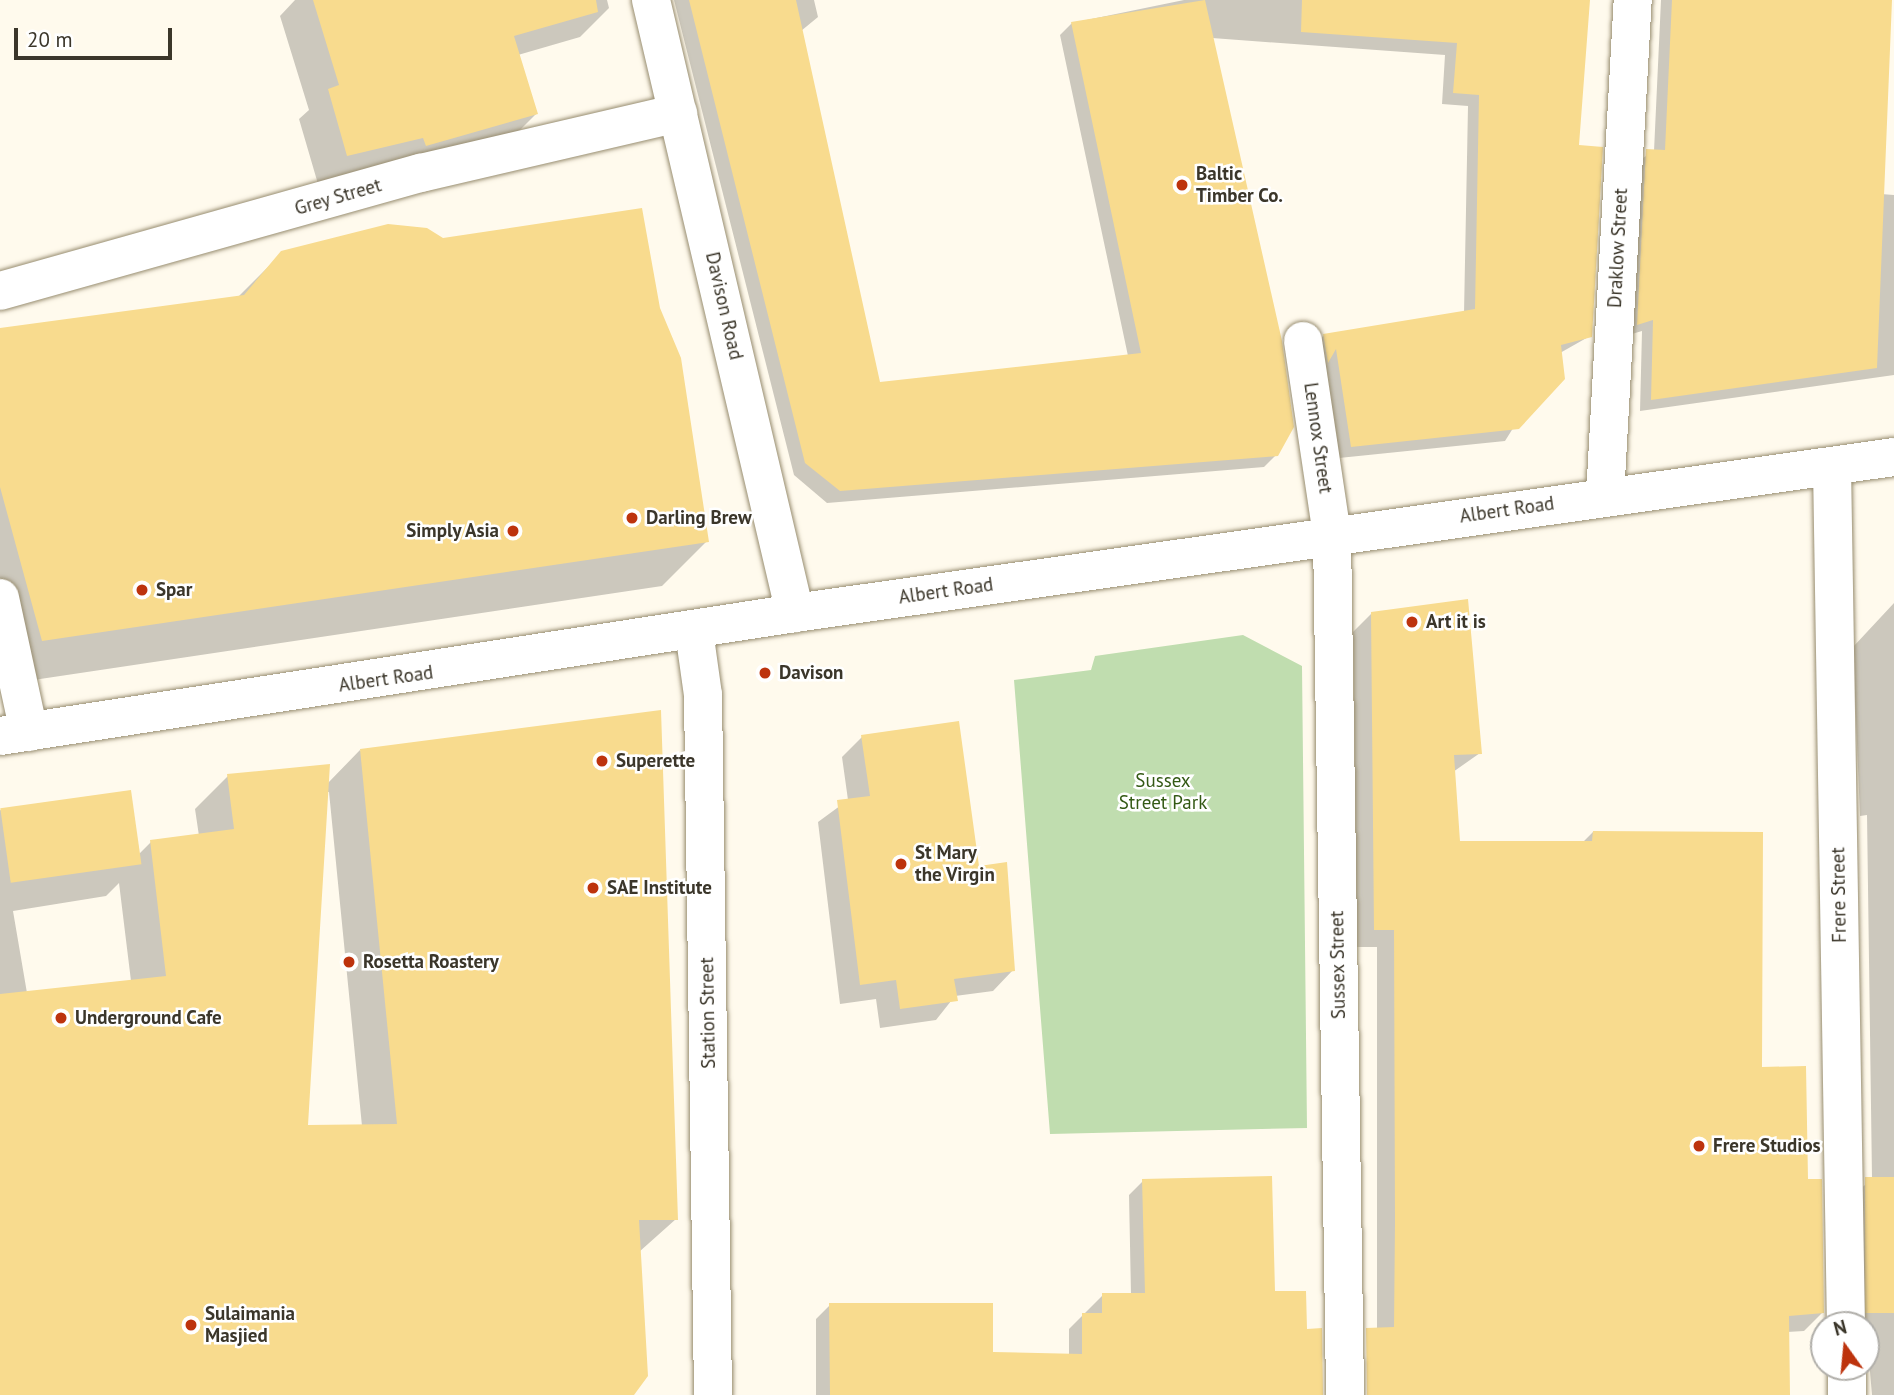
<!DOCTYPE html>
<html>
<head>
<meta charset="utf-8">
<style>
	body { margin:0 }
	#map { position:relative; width:1894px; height:1395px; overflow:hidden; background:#fffaed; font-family:"PT Sans",sans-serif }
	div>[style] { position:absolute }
	.green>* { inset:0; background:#c0ddaf }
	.shadow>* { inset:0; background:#0003 }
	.building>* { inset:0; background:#f8db8e; transform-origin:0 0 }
	.roads { filter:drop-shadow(0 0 2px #988d70) drop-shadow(0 0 2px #988d70) }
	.minor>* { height:38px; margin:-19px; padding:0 19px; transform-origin:19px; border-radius:19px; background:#fff }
	.major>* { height:38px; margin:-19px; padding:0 19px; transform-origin:19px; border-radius:19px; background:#fff }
	.dots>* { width:19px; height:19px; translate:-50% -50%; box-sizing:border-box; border:4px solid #fff; border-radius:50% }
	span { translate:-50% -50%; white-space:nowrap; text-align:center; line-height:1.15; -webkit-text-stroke:5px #fff; paint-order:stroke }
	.poi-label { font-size:19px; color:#3b362a; font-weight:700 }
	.left { translate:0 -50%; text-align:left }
	.right { translate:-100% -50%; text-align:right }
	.street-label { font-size:19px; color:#3b362a }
	.park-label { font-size:19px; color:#335914 }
	.north { position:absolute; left:1810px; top:1311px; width:70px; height:70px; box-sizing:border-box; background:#fff; border:2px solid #b1afaa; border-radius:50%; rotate:345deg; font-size:19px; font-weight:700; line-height:28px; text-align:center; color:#3b362a }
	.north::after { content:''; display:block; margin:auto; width:24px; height:32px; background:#bd330d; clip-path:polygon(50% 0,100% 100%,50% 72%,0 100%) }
	.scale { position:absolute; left:14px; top:28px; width:158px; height:32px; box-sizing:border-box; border:4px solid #3b362a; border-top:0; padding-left:9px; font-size:21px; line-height:24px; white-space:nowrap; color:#3b362a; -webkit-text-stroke:5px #fff; paint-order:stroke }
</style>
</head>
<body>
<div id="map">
	<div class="green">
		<i style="clip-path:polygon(1243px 635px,1302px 666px,1307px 1128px,1050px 1134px,1014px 680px,1091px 670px,1095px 656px)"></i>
	</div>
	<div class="shadow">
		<i style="clip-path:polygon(295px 0,607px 0,609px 8px,580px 37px,518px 55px,536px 114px,507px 143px,318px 184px,299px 119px,309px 110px,280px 16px)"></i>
		<i style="clip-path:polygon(674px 0,814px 0,818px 17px,801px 31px,879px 383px,1128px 356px,1060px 35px,1072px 23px,1184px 0,1586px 0,1577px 147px,1590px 336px,1560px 353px,1505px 441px,1339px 458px,1312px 348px,1324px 335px,1464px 313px,1468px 106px,1442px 104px,1445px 55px,1212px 38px,1276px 455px,1264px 467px,827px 503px,794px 475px)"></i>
		<i style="clip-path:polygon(1661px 0,1890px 0,1881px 194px,1894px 195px,1894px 375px,1640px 411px,1642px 331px,1625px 336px,1635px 163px,1654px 151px)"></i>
		<i style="clip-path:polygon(282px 253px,707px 541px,662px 586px,0 685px,0 330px,238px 297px)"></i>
		<i style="clip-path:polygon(1894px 603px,1894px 1395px,1872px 1395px,1866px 1325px,1833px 1325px,1831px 1214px,1872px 1179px,1867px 815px,1860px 816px,1853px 647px)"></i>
		<i style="clip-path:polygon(1371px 614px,1480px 753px,1453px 772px,1458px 842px,1583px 842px,1593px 832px,1760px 1069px,1806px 1181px,1822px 1313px,1804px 1331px,1787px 1332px,1788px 1395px,1368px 1395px,1377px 1338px,1377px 947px,1357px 947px,1353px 632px)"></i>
		<i style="clip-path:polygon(862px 737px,978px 868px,1005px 864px,1013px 970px,993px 991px,955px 996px,936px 1020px,880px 1028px,876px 999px,840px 1004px,818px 822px,848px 800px,842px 757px)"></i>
		<i style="clip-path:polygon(evenodd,360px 750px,676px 1219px,639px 1252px,631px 1395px,0 1395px,0 810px,138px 855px,151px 842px,199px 836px,195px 809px,228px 776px,327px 784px,360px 750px,326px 792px,329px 792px,362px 1126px,306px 1127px,326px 792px,360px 750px,119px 883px,131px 981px,27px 993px,13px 911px,106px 896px,119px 883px)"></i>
		<i style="clip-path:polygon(1143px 1181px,1273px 1293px,1306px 1395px,816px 1395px,816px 1319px,830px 1305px,991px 1353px,1069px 1355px,1069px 1329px,1103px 1295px,1131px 1295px,1129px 1195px)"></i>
	</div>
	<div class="building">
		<i style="clip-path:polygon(313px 0,596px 0,598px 12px,514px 36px,538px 114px,426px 146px,423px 138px,347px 156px,328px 89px,339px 85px)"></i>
		<i style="clip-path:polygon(689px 0,796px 0,880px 382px,1141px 353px,1071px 22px,1205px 0,1282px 341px,1294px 427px,1278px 456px,840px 491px,805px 463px)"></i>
		<i style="clip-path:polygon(1302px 0,1590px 0,1579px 145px,1603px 147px,1592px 337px,1561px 345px,1565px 379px,1519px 429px,1351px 447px,1336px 349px,1328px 363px,1323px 334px,1475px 309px,1479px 95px,1453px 93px,1457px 43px,1301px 32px)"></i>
		<i style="clip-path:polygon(1672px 0,1892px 0,1877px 368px,1651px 400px,1653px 320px,1637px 325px,1646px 149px,1665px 150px)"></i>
		<i style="clip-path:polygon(642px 208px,660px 308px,681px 358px,709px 542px,42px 641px,0 487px,0 328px,244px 295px,281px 251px,388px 224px,427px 228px,443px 238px)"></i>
		<i style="clip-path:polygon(1468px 599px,1482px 754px,1454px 755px,1460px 841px,1592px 841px,1593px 831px,1763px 832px,1762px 1067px,1806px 1066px,1808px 1179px,1822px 1179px,1824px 1313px,1789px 1316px,1790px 1395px,1367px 1395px,1366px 1328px,1394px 1327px,1395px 1223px,1394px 930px,1374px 930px,1371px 612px)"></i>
		<i style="clip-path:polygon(661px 710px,678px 1220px,639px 1220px,648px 1376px,634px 1395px,0 1395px,0 994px,166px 976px,150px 840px,234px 829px,227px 774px,330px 764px,308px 1125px,397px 1124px,360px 749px)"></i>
		<i style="clip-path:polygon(959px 721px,979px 866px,1007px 862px,1015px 971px,954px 979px,958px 1001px,900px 1009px,896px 980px,860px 985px,837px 800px,870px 796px,861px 735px)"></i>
		<i style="left:131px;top:790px;width:75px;height:132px;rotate:82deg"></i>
		<i style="clip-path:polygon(1272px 1176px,1275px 1291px,1306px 1291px,1307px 1329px,1322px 1328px,1323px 1395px,830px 1395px,829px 1303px,993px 1303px,993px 1352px,1082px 1354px,1082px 1313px,1102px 1313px,1102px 1293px,1145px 1293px,1142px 1179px)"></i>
		<i style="left:1865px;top:1177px;width:29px;height:136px"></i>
	</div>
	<div class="roads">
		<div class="minor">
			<i style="left:651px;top:0;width:630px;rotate:76.78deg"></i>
			<i style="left:0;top:291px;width:437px;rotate:-15.7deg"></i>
			<i style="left:421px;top:173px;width:264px;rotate:-13.1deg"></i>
			<i style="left:1303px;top:341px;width:196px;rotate:81.5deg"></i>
			<i style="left:1332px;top:535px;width:860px;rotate:89.13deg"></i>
			<i style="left:1832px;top:466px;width:859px;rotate:89.07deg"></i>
			<i style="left:1605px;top:496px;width:497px;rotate:-86.8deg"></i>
			<i style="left:0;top:598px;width:137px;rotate:77.8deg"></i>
			<i style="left:694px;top:631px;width:65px;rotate:82deg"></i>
			<i style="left:703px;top:695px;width:700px;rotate:89.18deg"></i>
			<i style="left:1847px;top:1367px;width:28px;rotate:90deg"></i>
		</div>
		<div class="major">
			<i style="left:0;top:736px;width:804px;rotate:-8.79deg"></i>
			<i style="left:795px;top:613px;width:1110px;rotate:-8.08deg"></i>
		</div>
	</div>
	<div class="dots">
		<i style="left:1182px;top:185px;background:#bd330d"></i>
		<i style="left:632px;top:518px;background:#bd330d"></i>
		<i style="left:513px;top:531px;background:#bd330d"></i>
		<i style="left:142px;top:590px;background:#bd330d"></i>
		<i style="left:1412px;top:622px;background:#bd330d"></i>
		<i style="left:765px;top:673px;background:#bd330d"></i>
		<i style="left:602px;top:761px;background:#bd330d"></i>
		<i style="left:901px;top:864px;background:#bd330d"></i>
		<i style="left:593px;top:888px;background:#bd330d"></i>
		<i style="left:349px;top:962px;background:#bd330d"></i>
		<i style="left:61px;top:1018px;background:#bd330d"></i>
		<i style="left:1699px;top:1146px;background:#bd330d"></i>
		<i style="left:191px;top:1325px;background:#bd330d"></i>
	</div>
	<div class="poi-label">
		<span class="left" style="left:1196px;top:185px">Baltic<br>Timber Co.</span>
		<span class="left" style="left:646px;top:518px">Darling Brew</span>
		<span class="right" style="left:499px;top:531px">Simply Asia</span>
		<span class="left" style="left:156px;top:590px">Spar</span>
		<span class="left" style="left:1426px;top:622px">Art it is</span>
		<span class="left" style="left:779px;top:673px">Davison</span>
		<span class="left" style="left:616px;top:761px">Superette</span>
		<span class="left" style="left:915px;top:864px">St Mary<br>the Virgin</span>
		<span class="left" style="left:607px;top:888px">SAE Institute</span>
		<span class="left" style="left:363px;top:962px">Rosetta Roastery</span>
		<span class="left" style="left:75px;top:1018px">Underground Cafe</span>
		<span class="left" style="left:1713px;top:1146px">Frere Studios</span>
		<span class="left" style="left:205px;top:1325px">Sulaimania<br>Masjied</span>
	</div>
	<div class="street-label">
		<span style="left:338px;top:197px;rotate:-16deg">Grey Street</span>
		<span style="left:1618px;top:248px;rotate:-87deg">Draklow Street</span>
		<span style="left:724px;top:306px;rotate:77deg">Davison Road</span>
		<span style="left:1318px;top:438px;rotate:82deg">Lennox Street</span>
		<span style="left:1507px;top:510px;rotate:-8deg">Albert Road</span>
		<span style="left:946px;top:591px;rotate:-8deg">Albert Road</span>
		<span style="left:386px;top:679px;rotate:-8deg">Albert Road</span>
		<span style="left:1839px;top:895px;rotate:-91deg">Frere Street</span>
		<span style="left:1338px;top:965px;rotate:-91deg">Sussex Street</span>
		<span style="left:708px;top:1013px;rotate:-91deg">Station Street</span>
	</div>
	<div class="park-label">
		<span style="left:1163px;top:792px">Sussex<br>Street Park</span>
	</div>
	<div class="north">N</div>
	<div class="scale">20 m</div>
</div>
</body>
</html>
